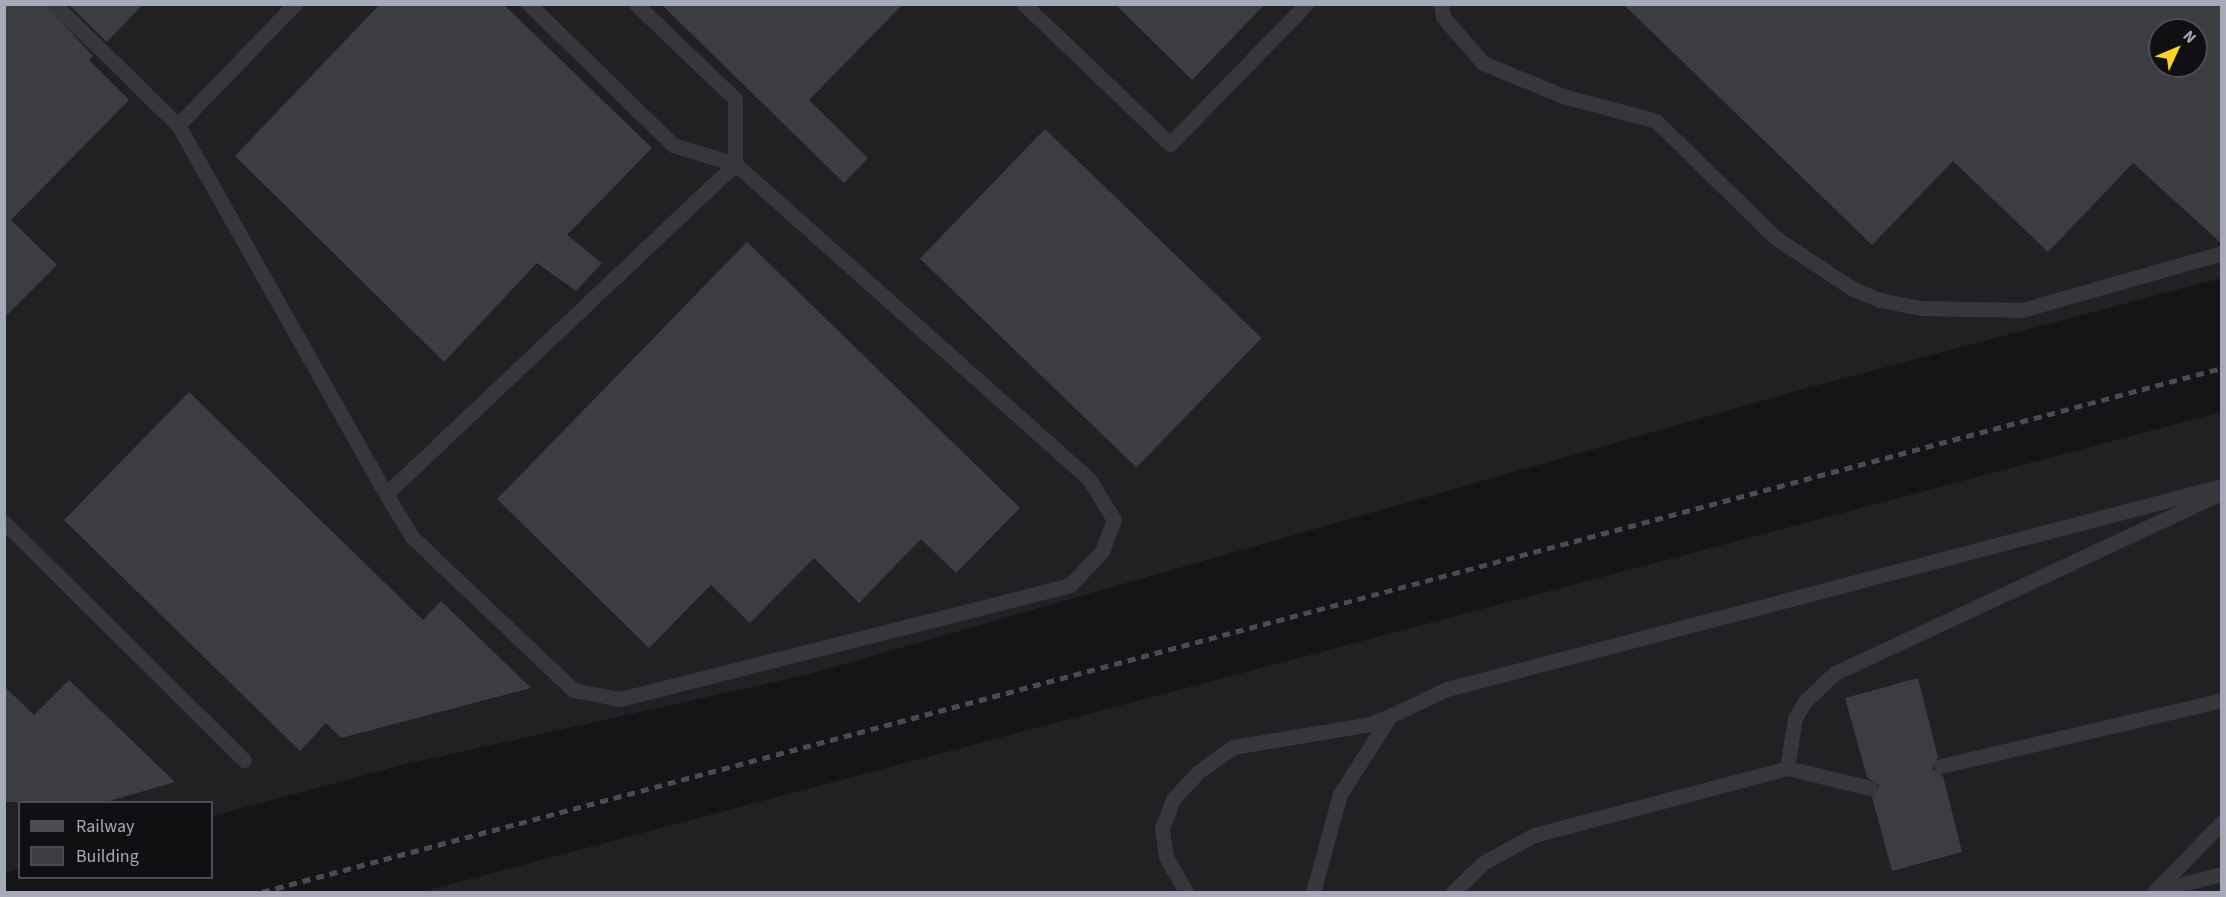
<!DOCTYPE html>
<html>
<head>
<meta charset="utf-8">
<style>
	body { margin:0 }
	#map { position:relative; width:2226px; height:897px; overflow:hidden; background:#151517; font-family:"Source Sans 3",sans-serif }
	div>[style] { position:absolute }
	.built>* { inset:0; background:#212124 }
	.building>* { inset:0; background:#3c3d41; transform-origin:0 0 }
	.lane>* { height:15px; margin:-7.5px; padding:0 7.5px; transform-origin:7.5px; border-radius:7.5px; background:#36363c }
	.rail>* { height:4.5px; margin-top:-2.25px; transform-origin:0; background:repeating-linear-gradient(90deg,#4a4b53 0 8px,transparent 0 14px) }
	span { translate:-50% -50%; white-space:nowrap; text-align:center; line-height:1.15; -webkit-text-stroke:4.5px #101012; paint-order:stroke }
	.frame { position:absolute; inset:0; border:6px solid #a6a9b7; pointer-events:none }
	.legend { position:absolute; left:18px; top:801px; width:195px; height:78px; box-sizing:border-box; background:#101012; border:2px solid #4c4d54; margin:0; padding:8px 10px; list-style:none; font-size:18px; color:#a6a9b7 }
	.legend li { display:flex; align-items:center; gap:12px; height:30px }
	.legend b { width:30px; border:2px solid #4c4d54 }
	.north { position:absolute; left:2148px; top:18px; width:60px; height:60px; box-sizing:border-box; background:#101012; border:2px solid #4c4d54; border-radius:50%; rotate:46deg; font-size:16px; font-weight:700; line-height:24px; text-align:center; color:#a6a9b7 }
	.north::after { content:''; display:block; margin:auto; width:21px; height:27px; background:#f7d32c; clip-path:polygon(50% 0,100% 100%,50% 72%,0 100%) }
</style>
</head>
<body>
<div id="map">
	<div class="built">
		<i style="clip-path:polygon(evenodd,5px 5px,2221px 5px,2221px 278px,1792px 392px,806px 675px,402px 765px,212px 816px,212px 802px,20px 802px,19px 869px,5px 873px,5px 5px,2160px 30px,2196px 30px,2196px 66px,2160px 66px,2160px 30px)"></i>
		<i style="clip-path:polygon(2221px 412px,2221px 892px,421px 892px)"></i>
	</div>
	<div class="building">
		<i style="clip-path:polygon(4px 4px,45px 4px,93px 56px,89px 60px,129px 100px,11px 220px,57px 265px,4px 318px)"></i>
		<i style="clip-path:polygon(68px 4px,143px 4px,107px 42px)"></i>
		<i style="clip-path:polygon(380px 4px,503px 4px,652px 148px,567px 235px,602px 263px,576px 291px,537px 263px,444px 362px,235px 156px)"></i>
		<i style="clip-path:polygon(661px 4px,903px 4px,809px 100px,868px 158px,844px 183px)"></i>
		<i style="clip-path:polygon(1115px 4px,1265px 4px,1192px 80px)"></i>
		<i style="clip-path:polygon(evenodd,1623px 4px,2222px 4px,2222px 244px,2133px 163px,2048px 252px,1953px 161px,1872px 245px,1623px 4px,2160px 30px,2196px 30px,2196px 66px,2160px 66px,2160px 30px)"></i>
		<i style="left:1045px;top:129px;width:301px;height:180px;rotate:44deg"></i>
		<i style="clip-path:polygon(747px 242px,1020px 508px,956px 573px,921px 539px,859px 603px,814px 558px,750px 623px,711px 585px,649px 648px,497px 499px)"></i>
		<i style="clip-path:polygon(189px 392px,423px 620px,441px 601px,531px 688px,341px 738px,326px 723px,300px 751px,64px 520px)"></i>
		<i style="clip-path:polygon(1918px 678px,1938px 757px,1932px 769px,1943px 776px,1962px 852px,1892px 871px,1872px 797px,1879px 786px,1867px 777px,1845px 698px)"></i>
		<i style="clip-path:polygon(69px 680px,175px 782px,106px 802px,4px 802px,4px 686px,34px 715px)"></i>
	</div>
	<div class="lane">
		<i style="left:54px;top:4px;width:173px;rotate:44.3deg"></i>
		<i style="left:178px;top:125px;width:424px;rotate:60.6deg"></i>
		<i style="left:386px;top:494px;width:50px;rotate:58.8deg"></i>
		<i style="left:412px;top:537px;width:222px;rotate:43.5deg"></i>
		<i style="left:573px;top:690px;width:48px;rotate:10.8deg"></i>
		<i style="left:620px;top:699px;width:464px;rotate:-14.2deg"></i>
		<i style="left:1070px;top:585px;width:47px;rotate:-46.7deg"></i>
		<i style="left:1102px;top:551px;width:33px;rotate:-69deg"></i>
		<i style="left:1114px;top:520px;width:48px;rotate:-121.4deg"></i>
		<i style="left:1089px;top:479px;width:474px;rotate:-138.3deg"></i>
		<i style="left:735px;top:164px;width:480px;rotate:136.6deg"></i>
		<i style="left:529px;top:4px;width:202px;rotate:44.4deg"></i>
		<i style="left:673px;top:145px;width:65px;rotate:17deg"></i>
		<i style="left:735px;top:164px;width:65px;rotate:-90deg"></i>
		<i style="left:735px;top:99px;width:137px;rotate:-136.2deg"></i>
		<i style="left:1024px;top:4px;width:202px;rotate:43.8deg"></i>
		<i style="left:1170px;top:144px;width:195px;rotate:-45.8deg"></i>
		<i style="left:1441px;top:4px;width:13px;rotate:81deg"></i>
		<i style="left:1443px;top:17px;width:61px;rotate:49deg"></i>
		<i style="left:1483px;top:63px;width:87px;rotate:22.4deg"></i>
		<i style="left:1563px;top:96px;width:96px;rotate:15deg"></i>
		<i style="left:1656px;top:121px;width:168px;rotate:44.3deg"></i>
		<i style="left:1776px;top:238px;width:92px;rotate:33.5deg"></i>
		<i style="left:1853px;top:289px;width:29px;rotate:22deg"></i>
		<i style="left:1880px;top:300px;width:42px;rotate:11deg"></i>
		<i style="left:1921px;top:308px;width:101px;rotate:1.1deg"></i>
		<i style="left:2022px;top:310px;width:208px;rotate:-15.9deg"></i>
		<i style="left:178px;top:125px;width:168px;rotate:-46deg"></i>
		<i style="left:4px;top:522px;width:338px;rotate:44.8deg"></i>
		<i style="left:1941px;top:766px;width:289px;rotate:-13.2deg"></i>
		<i style="left:1787px;top:768px;width:51px;rotate:-80.9deg"></i>
		<i style="left:1795px;top:718px;width:21px;rotate:-59deg"></i>
		<i style="left:1806px;top:700px;width:40px;rotate:-43deg"></i>
		<i style="left:1835px;top:673px;width:423px;rotate:-25deg"></i>
		<i style="left:2155px;top:891px;width:96px;rotate:-45.8deg"></i>
		<i style="left:2155px;top:891px;width:69px;rotate:-14.2deg"></i>
		<i style="left:1186px;top:892px;width:40px;rotate:-119.7deg"></i>
		<i style="left:1166px;top:857px;width:29px;rotate:-98deg"></i>
		<i style="left:1162px;top:828px;width:31px;rotate:-69deg"></i>
		<i style="left:1173px;top:799px;width:37px;rotate:-47deg"></i>
		<i style="left:1198px;top:772px;width:43px;rotate:-35.5deg"></i>
		<i style="left:1233px;top:747px;width:139px;rotate:-9.5deg"></i>
		<i style="left:1370px;top:724px;width:22px;rotate:-22deg"></i>
		<i style="left:1313px;top:892px;width:102px;rotate:-74.6deg"></i>
		<i style="left:1340px;top:794px;width:93px;rotate:-57.3deg"></i>
		<i style="left:1390px;top:716px;width:63px;rotate:-25.3deg"></i>
		<i style="left:1447px;top:689px;width:801px;rotate:-14.68deg"></i>
		<i style="left:1453px;top:892px;width:42px;rotate:-44deg"></i>
		<i style="left:1483px;top:863px;width:58px;rotate:-28.8deg"></i>
		<i style="left:1534px;top:835px;width:262px;rotate:-14.8deg"></i>
		<i style="left:1787px;top:768px;width:85px;rotate:13.5deg"></i>
	</div>
	<div class="rail">
		<i style="left:262px;top:892px;width:2029px;rotate:-14.97deg"></i>
	</div>
	<div class="frame"></div>
	<ul class="legend">
	<li><b style="height:8px;background:#4a4b53"></b>Railway</li>
	<li><b style="height:16px;background:#3c3d41"></b>Building</li>
	</ul>
	<div class="north">N</div>
</div>
</body>
</html>
